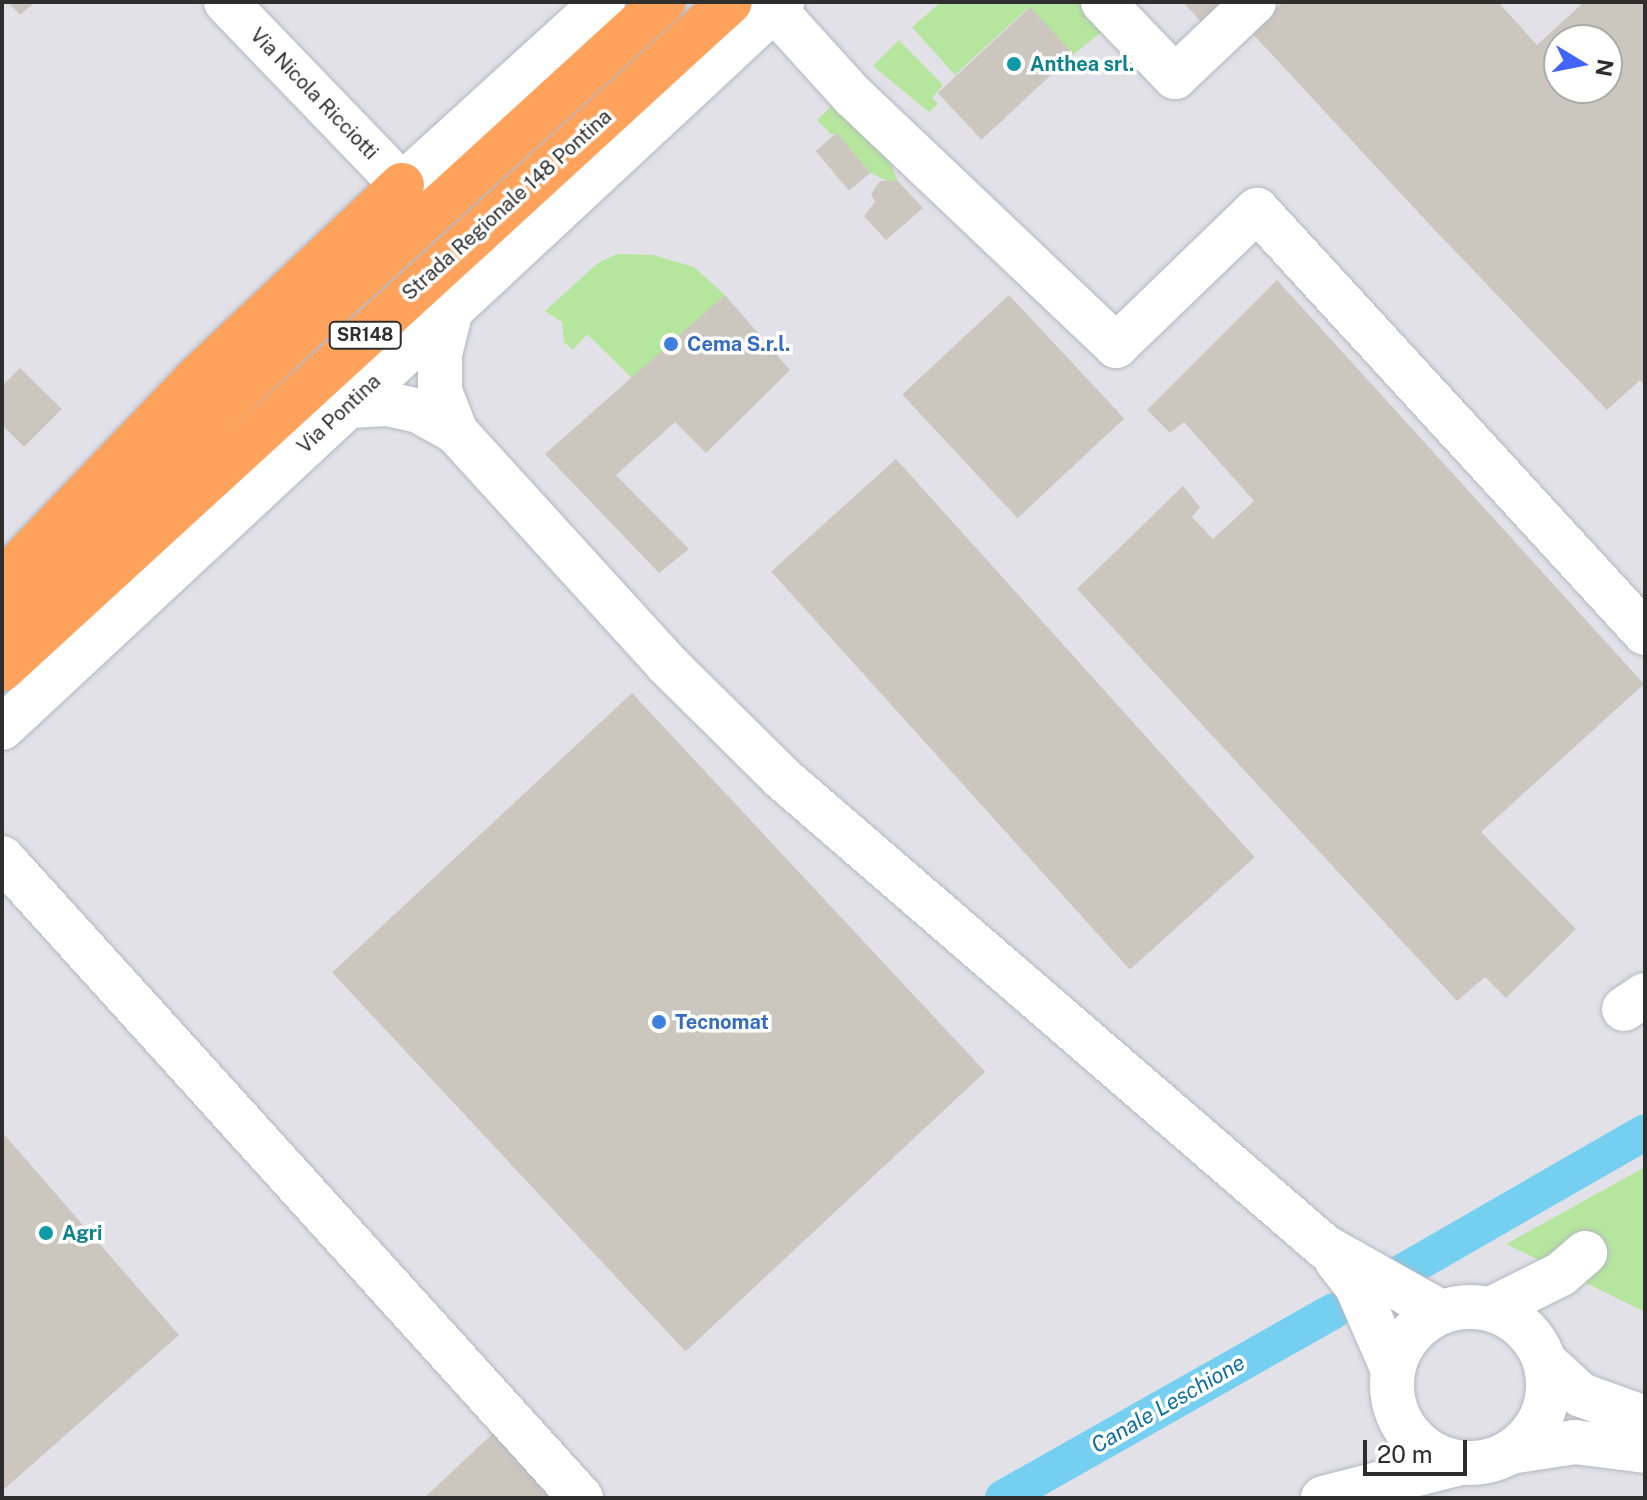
<!DOCTYPE html>
<html>
<head>
<meta charset="utf-8">
<style>
	body { margin:0 }
	#map { position:relative; width:1647px; height:1500px; overflow:hidden; background:#efe9e1; font-family:"Public Sans",sans-serif }
	div>[style] { position:absolute }
	.industrial>* { inset:0; background:#e3e1e8 }
	.green>* { inset:0; background:#b6e59e }
	.canal>* { height:36px; margin:-18px; padding:0 18px; transform-origin:18px; border-radius:18px; background:#75cff0 }
	.building>* { inset:0; background:#cbc7bf; transform-origin:0 0 }
	.roads { filter:drop-shadow(0 0 2px #b4b7c1) drop-shadow(0 0 2px #b4b7c1) }
	.minor>* { height:44px; margin:-22px; padding:0 22px; transform-origin:22px; border-radius:22px; background:#fff }
	.minor>.ring { margin:-22px; padding:0; box-sizing:content-box; background:none; border:44px solid #fff; border-radius:50% }
	.highway>* { height:44px; margin:-22px; padding:0 22px; transform-origin:22px; border-radius:22px; background:#ffa35c }
	.dots>* { width:22px; height:22px; translate:-50% -50%; box-sizing:border-box; border:4px solid #fff; border-radius:50% }
	span { translate:-50% -50%; white-space:nowrap; text-align:center; line-height:1.15; -webkit-text-stroke:7px #fff; paint-order:stroke }
	.shield-label span { padding:2px 6px; background:#fff; border:2px solid; border-radius:6px; -webkit-text-stroke-width:0 }
	.shield-label { font-size:18px; color:#2e2e2e; font-weight:700 }
	.culture-label { font-size:20px; color:#0d838f; font-weight:700 }
	.left { translate:0 -50%; text-align:left }
	.street-label { font-size:20px; color:#2e2e2e }
	.shop-label { font-size:20px; color:#366cbe; font-weight:700 }
	.water-label { font-size:22px; color:#0d6fa3; font-style:italic }
	.frame { position:absolute; inset:0; border:4px solid #2e2e2e; pointer-events:none }
	.north { position:absolute; left:1543px; top:24px; width:80px; height:80px; box-sizing:border-box; background:#fff; border:2px solid #ababab; border-radius:50%; rotate:100deg; font-size:22px; font-weight:700; line-height:32px; text-align:center; color:#2e2e2e }
	.north::after { content:''; display:block; margin:auto; width:28px; height:36px; background:#4264fb; clip-path:polygon(50% 0,100% 100%,50% 72%,0 100%) }
	.scale { position:absolute; left:1363px; top:1440px; width:104px; height:36px; box-sizing:border-box; border:4px solid #2e2e2e; border-top:0; padding-left:10px; font-size:24px; line-height:28px; white-space:nowrap; color:#2e2e2e; -webkit-text-stroke:6px #fff; paint-order:stroke }
</style>
</head>
<body>
<div id="map">
	<div class="industrial">
		<i style="clip-path:polygon(evenodd,2px 2px,1645px 2px,1645px 1498px,2px 1498px,2px 2px,1559px 40px,1607px 40px,1607px 88px,1559px 88px,1559px 40px)"></i>
	</div>
	<div class="green">
		<i style="clip-path:polygon(941px 2px,1086px 2px,1108px 27px,1074px 54px,1029px 7px,955px 75px,912px 27px)"></i>
		<i style="clip-path:polygon(899px 40px,943px 85px,932px 98px,938px 104px,929px 112px,873px 66px)"></i>
		<i style="clip-path:polygon(839px 99px,887px 155px,898px 181px,894px 184px,871px 173px,837px 133px,832px 135px,817px 120px)"></i>
		<i style="clip-path:polygon(617px 254px,653px 255px,694px 267px,725px 295px,633px 379px,587px 334px,573px 350px,564px 342px,562px 322px,545px 311px,598px 263px)"></i>
		<i style="clip-path:polygon(1645px 1167px,1645px 1312px,1506px 1244px)"></i>
	</div>
	<div class="canal">
		<i style="left:1402px;top:1272px;width:280px;rotate:-29.9deg"></i>
		<i style="left:1003px;top:1498px;width:379px;rotate:-29.5deg"></i>
	</div>
	<div class="building">
		<i style="clip-path:polygon(8px 2px,35px 2px,20px 15px)"></i>
		<i style="clip-path:polygon(1183px 2px,1232px 2px,1205px 26px)"></i>
		<i style="clip-path:polygon(evenodd,1283px 2px,1498px 2px,1537px 45px,1584px 2px,1645px 2px,1645px 386px,1640px 380px,1607px 410px,1430px 225px,1251px 32px,1283px 2px,1559px 40px,1607px 40px,1607px 88px,1559px 88px,1559px 40px)"></i>
		<i style="left:1030px;top:7px;width:64px;height:126px;rotate:47deg"></i>
		<i style="left:837px;top:133px;width:52px;height:28px;rotate:50deg"></i>
		<i style="clip-path:polygon(880px 181px,898px 181px,923px 208px,886px 240px,864px 216px,875px 202px,871px 194px)"></i>
		<i style="clip-path:polygon(1277px 280px,1644px 684px,1481px 832px,1576px 929px,1506px 998px,1485px 977px,1457px 1001px,1077px 589px,1183px 486px,1200px 507px,1192px 517px,1213px 539px,1254px 501px,1184px 422px,1170px 433px,1147px 410px)"></i>
		<i style="clip-path:polygon(725px 295px,790px 370px,706px 453px,675px 422px,616px 475px,689px 549px,659px 573px,545px 454px)"></i>
		<i style="left:1009px;top:295px;width:169px;height:146px;rotate:47deg"></i>
		<i style="clip-path:polygon(20px 368px,62px 409px,24px 447px,2px 425px,2px 386px)"></i>
		<i style="left:896px;top:459px;width:536px;height:168px;rotate:48deg"></i>
		<i style="left:632px;top:693px;width:518px;height:410px;rotate:47deg"></i>
		<i style="clip-path:polygon(2px 1132px,179px 1335px,2px 1491px)"></i>
		<i style="clip-path:polygon(505px 1422px,576px 1498px,424px 1498px)"></i>
	</div>
	<div class="roads">
		<div class="minor">
			<i style="left:226px;top:2px;width:254px;rotate:46.1deg"></i>
			<i style="left:402px;top:185px;width:272px;rotate:-42.3deg"></i>
			<i style="left:1103px;top:2px;width:104px;rotate:46.2deg"></i>
			<i style="left:1175px;top:77px;width:109px;rotate:-43.5deg"></i>
			<i style="left:774px;top:9px;width:118px;rotate:47.8deg"></i>
			<i style="left:853px;top:96px;width:363px;rotate:43.5deg"></i>
			<i style="left:1116px;top:346px;width:196px;rotate:-44deg"></i>
			<i style="left:1257px;top:210px;width:574px;rotate:47.47deg"></i>
			<i style="left:451px;top:310px;width:45px;rotate:104deg"></i>
			<i style="left:440px;top:354px;width:37px;rotate:90deg"></i>
			<i style="left:440px;top:391px;width:44px;rotate:68.7deg"></i>
			<i style="left:348px;top:406px;width:39px;rotate:-3deg"></i>
			<i style="left:387px;top:404px;width:33px;rotate:12deg"></i>
			<i style="left:419px;top:411px;width:43px;rotate:29.6deg"></i>
			<i style="left:456px;top:432px;width:314px;rotate:47.7deg"></i>
			<i style="left:667px;top:664px;width:161px;rotate:44.7deg"></i>
			<i style="left:781px;top:777px;width:719px;rotate:40.83deg"></i>
			<i style="left:1325px;top:1247px;width:133px;rotate:29.3deg"></i>
			<i style="left:2px;top:728px;width:1066px;rotate:-42.95deg"></i>
			<i style="left:2px;top:858px;width:863px;rotate:47.86deg"></i>
			<i style="left:1624px;top:1009px;width:25px;rotate:-34deg"></i>
			<i style="left:1337px;top:1261px;width:33px;rotate:52deg"></i>
			<i style="left:1357px;top:1287px;width:90px;rotate:66.6deg"></i>
			<i class="ring" style="left:1392px;top:1307px;width:112px;height:112px"></i>
			<i style="left:1491px;top:1309px;width:78px;rotate:-26.6deg"></i>
			<i style="left:1561px;top:1274px;width:32px;rotate:-41deg"></i>
			<i style="left:1545px;top:1362px;width:49px;rotate:42.5deg"></i>
			<i style="left:1581px;top:1395px;width:68px;rotate:19.8deg"></i>
			<i style="left:1510px;top:1452px;width:66px;rotate:-8.7deg"></i>
			<i style="left:1575px;top:1442px;width:71px;rotate:7.3deg"></i>
			<i style="left:1323px;top:1498px;width:141px;rotate:-14.3deg"></i>
		</div>
		<div class="highway">
			<i style="left:14px;top:569px;width:263px;rotate:-46.2deg"></i>
			<i style="left:196px;top:379px;width:283px;rotate:-43.3deg"></i>
			<i style="left:2px;top:617px;width:422px;rotate:-43.6deg"></i>
			<i style="left:308px;top:326px;width:481px;rotate:-42.4deg"></i>
			<i style="left:2px;top:669px;width:987px;rotate:-42.5deg"></i>
		</div>
	</div>
	<div class="dots">
		<i style="left:1014px;top:64px;background:#0f9aa8"></i>
		<i style="left:671px;top:344px;background:#3f7fe0"></i>
		<i style="left:659px;top:1022px;background:#3f7fe0"></i>
		<i style="left:46px;top:1233px;background:#0f9aa8"></i>
	</div>
	<div class="shield-label">
		<span style="left:365px;top:335px">SR148</span>
	</div>
	<div class="culture-label">
		<span class="left" style="left:1030px;top:64px">Anthea srl.</span>
		<span class="left" style="left:62px;top:1233px">Agri</span>
	</div>
	<div class="street-label">
		<span style="left:314px;top:94px;rotate:46deg">Via Nicola Ricciotti</span>
		<span style="left:507px;top:205px;rotate:-42deg">Strada Regionale 148 Pontina</span>
		<span style="left:339px;top:414px;rotate:-43deg">Via Pontina</span>
	</div>
	<div class="shop-label">
		<span class="left" style="left:687px;top:344px">Cema S.r.l.</span>
		<span class="left" style="left:675px;top:1022px">Tecnomat</span>
	</div>
	<div class="water-label">
		<span style="left:1168px;top:1404px;rotate:-30deg">Canale Leschione</span>
	</div>
	<div class="frame"></div>
	<div class="north">N</div>
	<div class="scale">20 m</div>
</div>
</body>
</html>
